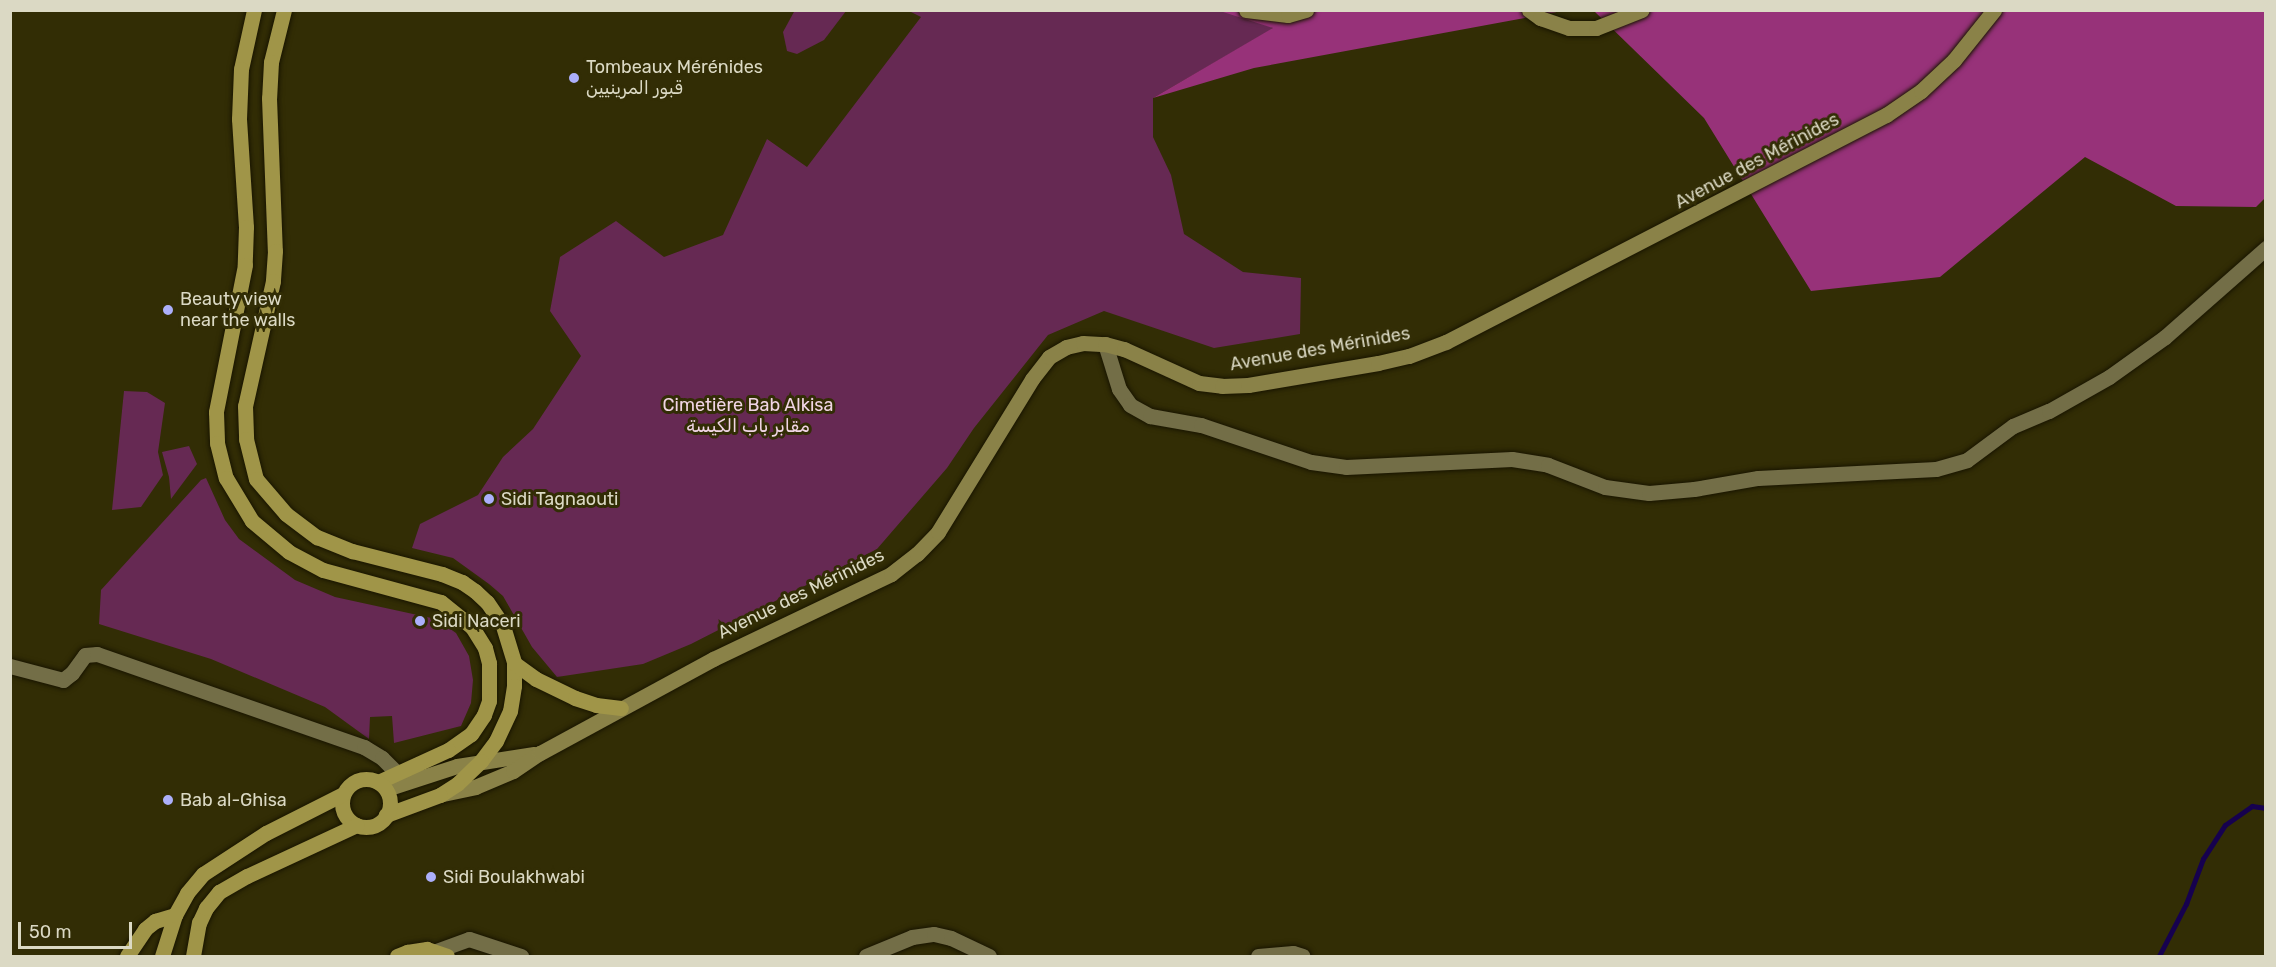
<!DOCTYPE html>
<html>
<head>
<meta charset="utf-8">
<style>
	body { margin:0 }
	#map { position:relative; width:2276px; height:967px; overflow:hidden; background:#322d05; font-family:Rubik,"Noto Sans Arabic",sans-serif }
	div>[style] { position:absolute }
	.green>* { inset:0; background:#662953 }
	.forest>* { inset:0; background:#973279 }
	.stream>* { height:4.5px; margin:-2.25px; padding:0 2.25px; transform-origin:2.25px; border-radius:2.25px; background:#16014f }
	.roads { filter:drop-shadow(0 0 2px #191500) drop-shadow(0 0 2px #191500) }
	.street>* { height:15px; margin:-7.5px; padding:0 7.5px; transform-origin:7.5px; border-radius:7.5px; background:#736e47 }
	.secondary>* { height:15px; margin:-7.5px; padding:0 7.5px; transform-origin:7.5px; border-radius:7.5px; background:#8a8248 }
	.primary>* { height:15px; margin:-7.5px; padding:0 7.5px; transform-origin:7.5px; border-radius:7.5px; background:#a09548 }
	.primary>.ring { margin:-7.5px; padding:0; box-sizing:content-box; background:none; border:15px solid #a09548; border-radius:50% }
	.dots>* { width:16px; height:16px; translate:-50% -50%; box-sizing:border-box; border:3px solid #322d05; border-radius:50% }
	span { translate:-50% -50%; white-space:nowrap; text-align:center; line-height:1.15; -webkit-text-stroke:6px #322d05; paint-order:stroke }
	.poi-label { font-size:18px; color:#dbd9c4 }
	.left { translate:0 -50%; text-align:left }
	.street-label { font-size:18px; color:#dbd9c4 }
	.park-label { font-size:18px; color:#f1d5e5 }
	.frame { position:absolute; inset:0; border:12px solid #dbd9c4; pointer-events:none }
	.scale { position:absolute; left:18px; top:922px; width:114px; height:27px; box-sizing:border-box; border:3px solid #dbd9c4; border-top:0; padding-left:8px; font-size:18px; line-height:21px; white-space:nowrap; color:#dbd9c4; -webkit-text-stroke:4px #322d05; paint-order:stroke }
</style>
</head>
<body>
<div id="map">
	<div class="green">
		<i style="clip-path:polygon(795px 10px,846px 10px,846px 11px,824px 40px,797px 54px,787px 51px,783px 32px)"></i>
		<i style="clip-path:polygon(1220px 10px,1274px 28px,1153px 98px,1153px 137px,1171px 175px,1184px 234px,1243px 272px,1301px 278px,1300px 334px,1214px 348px,1104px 311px,1048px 335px,974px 428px,947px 468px,877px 549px,691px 644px,643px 664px,557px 677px,532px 647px,503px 596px,489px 584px,453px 558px,412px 548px,420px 524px,478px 495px,503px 457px,533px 429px,581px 356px,550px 311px,560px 257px,616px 221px,664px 257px,723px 235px,767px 139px,807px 167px,921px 17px,909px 11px)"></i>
		<i style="clip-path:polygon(124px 391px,147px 392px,165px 403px,158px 452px,163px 475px,141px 507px,112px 510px)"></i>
		<i style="clip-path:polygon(189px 446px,197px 464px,171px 499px,169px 477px,162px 452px)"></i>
		<i style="clip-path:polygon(206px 478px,225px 520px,239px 539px,295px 580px,335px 597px,436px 619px,456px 633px,469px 656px,473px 680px,471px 703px,461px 726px,394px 743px,392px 716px,370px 717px,369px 739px,325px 707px,211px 659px,99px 624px,101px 590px,201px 480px)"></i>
	</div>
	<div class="forest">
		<i style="clip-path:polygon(1220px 11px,1562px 11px,1254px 68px,1153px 98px,1273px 28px)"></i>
		<i style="clip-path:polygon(1594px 11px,2265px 11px,2265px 198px,2256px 207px,2176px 206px,2085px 157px,1940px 277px,1811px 291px,1704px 118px)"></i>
	</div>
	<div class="stream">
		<i style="left:2159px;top:956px;width:59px;rotate:-62.6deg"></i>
		<i style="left:2186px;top:904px;width:48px;rotate:-69.3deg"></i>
		<i style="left:2203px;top:859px;width:40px;rotate:-57.1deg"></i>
		<i style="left:2225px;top:825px;width:33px;rotate:-35deg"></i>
		<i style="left:2252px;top:806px;width:14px;rotate:8deg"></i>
	</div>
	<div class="roads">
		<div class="street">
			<i style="left:1105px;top:344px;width:47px;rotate:72.7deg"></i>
			<i style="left:1119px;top:389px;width:19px;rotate:55deg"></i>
			<i style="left:1130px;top:405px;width:23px;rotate:29deg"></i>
			<i style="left:1150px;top:416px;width:52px;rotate:10deg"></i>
			<i style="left:1201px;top:425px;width:116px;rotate:18.6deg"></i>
			<i style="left:1311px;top:462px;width:35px;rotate:8deg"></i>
			<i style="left:1346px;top:467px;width:166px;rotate:-2.8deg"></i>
			<i style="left:1512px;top:459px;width:36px;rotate:9deg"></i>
			<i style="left:1548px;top:465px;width:61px;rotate:21.1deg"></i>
			<i style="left:1605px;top:487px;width:44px;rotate:7.8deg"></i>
			<i style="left:1649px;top:493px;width:45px;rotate:-5.1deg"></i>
			<i style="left:1694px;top:489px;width:65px;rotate:-9.8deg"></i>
			<i style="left:1758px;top:478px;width:178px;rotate:-2.9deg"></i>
			<i style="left:1936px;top:469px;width:32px;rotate:-16deg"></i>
			<i style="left:1967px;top:460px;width:57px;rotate:-36.5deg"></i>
			<i style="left:2013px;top:426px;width:39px;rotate:-23deg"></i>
			<i style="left:2049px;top:411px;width:69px;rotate:-29.5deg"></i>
			<i style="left:2109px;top:377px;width:69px;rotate:-35.5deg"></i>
			<i style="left:2165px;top:337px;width:135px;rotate:-41.4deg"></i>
			<i style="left:10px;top:666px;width:55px;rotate:14.8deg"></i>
			<i style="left:63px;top:680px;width:11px;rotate:-38deg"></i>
			<i style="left:72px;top:673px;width:22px;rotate:-54deg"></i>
			<i style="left:85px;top:655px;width:12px;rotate:-5deg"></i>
			<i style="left:97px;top:654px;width:283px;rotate:19.2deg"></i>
			<i style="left:364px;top:747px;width:21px;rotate:31deg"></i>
			<i style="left:382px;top:758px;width:21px;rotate:45deg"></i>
			<i style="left:436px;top:951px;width:35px;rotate:-20deg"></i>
			<i style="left:469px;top:939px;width:55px;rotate:18.1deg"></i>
			<i style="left:866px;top:956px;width:50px;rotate:-22.4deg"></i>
			<i style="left:912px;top:937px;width:22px;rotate:-8deg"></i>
			<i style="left:934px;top:934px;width:17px;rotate:13deg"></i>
			<i style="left:951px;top:938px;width:42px;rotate:25.3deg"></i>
			<i style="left:1258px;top:956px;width:35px;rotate:-5deg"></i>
			<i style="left:1293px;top:953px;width:10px;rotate:17deg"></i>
		</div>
		<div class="secondary">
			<i style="left:1246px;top:10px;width:42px;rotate:6.8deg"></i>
			<i style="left:1288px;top:15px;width:19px;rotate:-16deg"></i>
			<i style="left:1529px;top:10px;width:14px;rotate:36deg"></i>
			<i style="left:1540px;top:18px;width:31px;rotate:19deg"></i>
			<i style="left:1569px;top:28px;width:27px"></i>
			<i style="left:1596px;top:28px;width:49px;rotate:-21.4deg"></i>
			<i style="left:386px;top:789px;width:75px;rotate:-17.9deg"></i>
			<i style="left:457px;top:766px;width:78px;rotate:-8.9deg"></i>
			<i style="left:443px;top:794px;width:33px;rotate:-12deg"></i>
			<i style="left:475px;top:787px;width:41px;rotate:-22.8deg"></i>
			<i style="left:513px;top:771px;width:32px;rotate:-34deg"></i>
			<i style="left:540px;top:753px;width:197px;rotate:-28.5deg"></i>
			<i style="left:713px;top:659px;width:197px;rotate:-25.5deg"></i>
			<i style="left:891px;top:574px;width:33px;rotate:-38deg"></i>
			<i style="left:917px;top:554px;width:30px;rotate:-46deg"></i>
			<i style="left:938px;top:532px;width:180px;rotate:-58.4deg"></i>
			<i style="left:1032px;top:379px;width:28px;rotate:-52deg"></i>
			<i style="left:1049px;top:357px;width:20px;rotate:-30deg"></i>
			<i style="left:1066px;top:347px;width:17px;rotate:-13deg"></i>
			<i style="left:1083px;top:343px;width:22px;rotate:3deg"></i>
			<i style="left:1105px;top:344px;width:20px;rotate:15deg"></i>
			<i style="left:1124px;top:349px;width:82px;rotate:24.4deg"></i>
			<i style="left:1199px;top:383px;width:23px;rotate:7deg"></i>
			<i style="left:1222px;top:386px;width:26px;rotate:-2deg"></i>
			<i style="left:1248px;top:385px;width:132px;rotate:-9.6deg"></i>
			<i style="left:1378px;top:363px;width:32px;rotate:-13deg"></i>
			<i style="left:1409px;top:356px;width:40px;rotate:-21deg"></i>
			<i style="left:1446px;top:342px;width:495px;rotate:-27.3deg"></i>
			<i style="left:1886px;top:115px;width:42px;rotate:-34.4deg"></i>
			<i style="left:1921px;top:91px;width:45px;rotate:-43.2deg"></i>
			<i style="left:1954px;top:60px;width:64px;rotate:-51.3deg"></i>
		</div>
		<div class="primary">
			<i style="left:254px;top:10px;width:60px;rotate:102.4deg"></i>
			<i style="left:241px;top:69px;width:50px;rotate:92.3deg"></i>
			<i style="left:239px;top:119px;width:108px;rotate:86.3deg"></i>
			<i style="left:246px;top:227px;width:38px;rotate:92deg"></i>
			<i style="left:245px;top:265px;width:150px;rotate:101.2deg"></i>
			<i style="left:216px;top:412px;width:31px;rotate:88deg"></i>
			<i style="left:217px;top:443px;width:36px;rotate:76deg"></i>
			<i style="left:226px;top:478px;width:50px;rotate:58.8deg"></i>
			<i style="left:252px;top:521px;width:48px;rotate:40deg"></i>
			<i style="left:289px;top:552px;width:38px;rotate:28deg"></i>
			<i style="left:323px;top:570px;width:122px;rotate:15.2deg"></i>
			<i style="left:441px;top:602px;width:40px;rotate:39deg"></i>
			<i style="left:472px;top:627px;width:25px;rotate:58deg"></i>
			<i style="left:485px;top:648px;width:16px;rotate:75deg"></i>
			<i style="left:489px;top:663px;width:38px;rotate:90deg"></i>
			<i style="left:489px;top:701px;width:15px;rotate:110deg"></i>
			<i style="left:484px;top:715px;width:23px;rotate:124deg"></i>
			<i style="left:471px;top:734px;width:28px;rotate:145deg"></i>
			<i style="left:448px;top:750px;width:77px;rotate:155.4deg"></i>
			<i style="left:284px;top:10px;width:54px;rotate:104deg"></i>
			<i style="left:271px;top:62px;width:36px;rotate:93deg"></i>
			<i style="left:269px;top:98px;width:153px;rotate:87.8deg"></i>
			<i style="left:275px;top:251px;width:30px;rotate:94deg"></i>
			<i style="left:273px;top:281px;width:128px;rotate:102.6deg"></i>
			<i style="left:245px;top:406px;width:33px;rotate:88deg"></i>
			<i style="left:246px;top:439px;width:41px;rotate:76deg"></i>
			<i style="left:256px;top:479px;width:46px;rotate:49.4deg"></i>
			<i style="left:286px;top:514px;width:39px;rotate:37deg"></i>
			<i style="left:317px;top:537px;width:38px;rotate:22deg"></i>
			<i style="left:352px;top:551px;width:93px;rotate:14.3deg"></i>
			<i style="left:442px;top:574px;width:22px;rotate:22deg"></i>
			<i style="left:462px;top:582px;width:16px;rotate:35deg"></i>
			<i style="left:475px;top:591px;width:16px;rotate:43deg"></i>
			<i style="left:487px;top:602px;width:29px;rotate:56deg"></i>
			<i style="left:503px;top:626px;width:39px;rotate:73deg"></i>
			<i style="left:514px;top:663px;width:23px;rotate:90deg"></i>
			<i style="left:514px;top:686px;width:25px;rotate:99deg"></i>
			<i style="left:510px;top:711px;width:33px;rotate:115deg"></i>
			<i style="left:496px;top:741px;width:25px;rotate:127deg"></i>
			<i style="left:481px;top:761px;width:33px;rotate:136deg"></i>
			<i style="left:457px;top:784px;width:20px;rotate:147deg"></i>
			<i style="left:440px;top:795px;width:58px;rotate:159.7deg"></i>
			<i style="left:514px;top:663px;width:27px;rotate:36deg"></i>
			<i style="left:536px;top:679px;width:43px;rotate:26deg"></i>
			<i style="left:575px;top:698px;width:22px;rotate:18deg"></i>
			<i style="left:596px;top:705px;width:25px;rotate:7deg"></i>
			<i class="ring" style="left:342px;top:779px;width:33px;height:33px"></i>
			<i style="left:127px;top:956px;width:32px;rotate:-56deg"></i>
			<i style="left:145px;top:929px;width:13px;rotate:-39deg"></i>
			<i style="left:155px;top:921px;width:21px;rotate:-17deg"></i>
			<i style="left:162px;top:956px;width:43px;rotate:-72.4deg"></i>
			<i style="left:175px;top:915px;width:25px;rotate:-61deg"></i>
			<i style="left:187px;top:893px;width:25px;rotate:-50deg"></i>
			<i style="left:203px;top:874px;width:75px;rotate:-33.1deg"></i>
			<i style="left:266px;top:833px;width:86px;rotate:-26.9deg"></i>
			<i style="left:193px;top:956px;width:34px;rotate:-80deg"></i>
			<i style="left:199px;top:923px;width:17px;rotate:-65deg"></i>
			<i style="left:206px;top:908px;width:21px;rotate:-51deg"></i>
			<i style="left:219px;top:892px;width:32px;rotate:-30deg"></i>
			<i style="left:247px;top:876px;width:121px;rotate:-24.9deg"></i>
			<i style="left:397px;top:956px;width:11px;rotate:-22deg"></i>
			<i style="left:407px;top:952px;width:20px;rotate:-9deg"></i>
			<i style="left:427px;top:949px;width:21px;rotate:19deg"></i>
		</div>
	</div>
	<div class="dots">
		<i style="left:574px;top:78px;background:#acaffb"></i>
		<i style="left:168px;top:310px;background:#acaffb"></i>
		<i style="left:489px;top:499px;background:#acaffb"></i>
		<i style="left:420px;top:621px;background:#acaffb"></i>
		<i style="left:168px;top:800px;background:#acaffb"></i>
		<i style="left:431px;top:877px;background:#acaffb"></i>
	</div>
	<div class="poi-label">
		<span class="left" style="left:586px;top:78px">Tombeaux Mérénides<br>قبور المرينيين</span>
		<span class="left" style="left:180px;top:310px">Beauty view<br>near the walls</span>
		<span class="left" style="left:501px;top:499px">Sidi Tagnaouti</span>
		<span class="left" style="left:432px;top:621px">Sidi Naceri</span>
		<span class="left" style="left:180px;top:800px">Bab al-Ghisa</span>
		<span class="left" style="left:443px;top:877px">Sidi Boulakhwabi</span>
	</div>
	<div class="street-label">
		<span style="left:1757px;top:161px;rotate:-28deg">Avenue des Mérinides</span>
		<span style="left:1320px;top:349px;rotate:-10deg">Avenue des Mérinides</span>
		<span style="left:801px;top:594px;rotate:-26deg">Avenue des Mérinides</span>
	</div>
	<div class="park-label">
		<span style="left:748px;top:416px">Cimetière Bab Alkisa<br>مقابر باب الكيسة</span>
	</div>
	<div class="frame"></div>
	<div class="scale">50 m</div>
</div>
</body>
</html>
